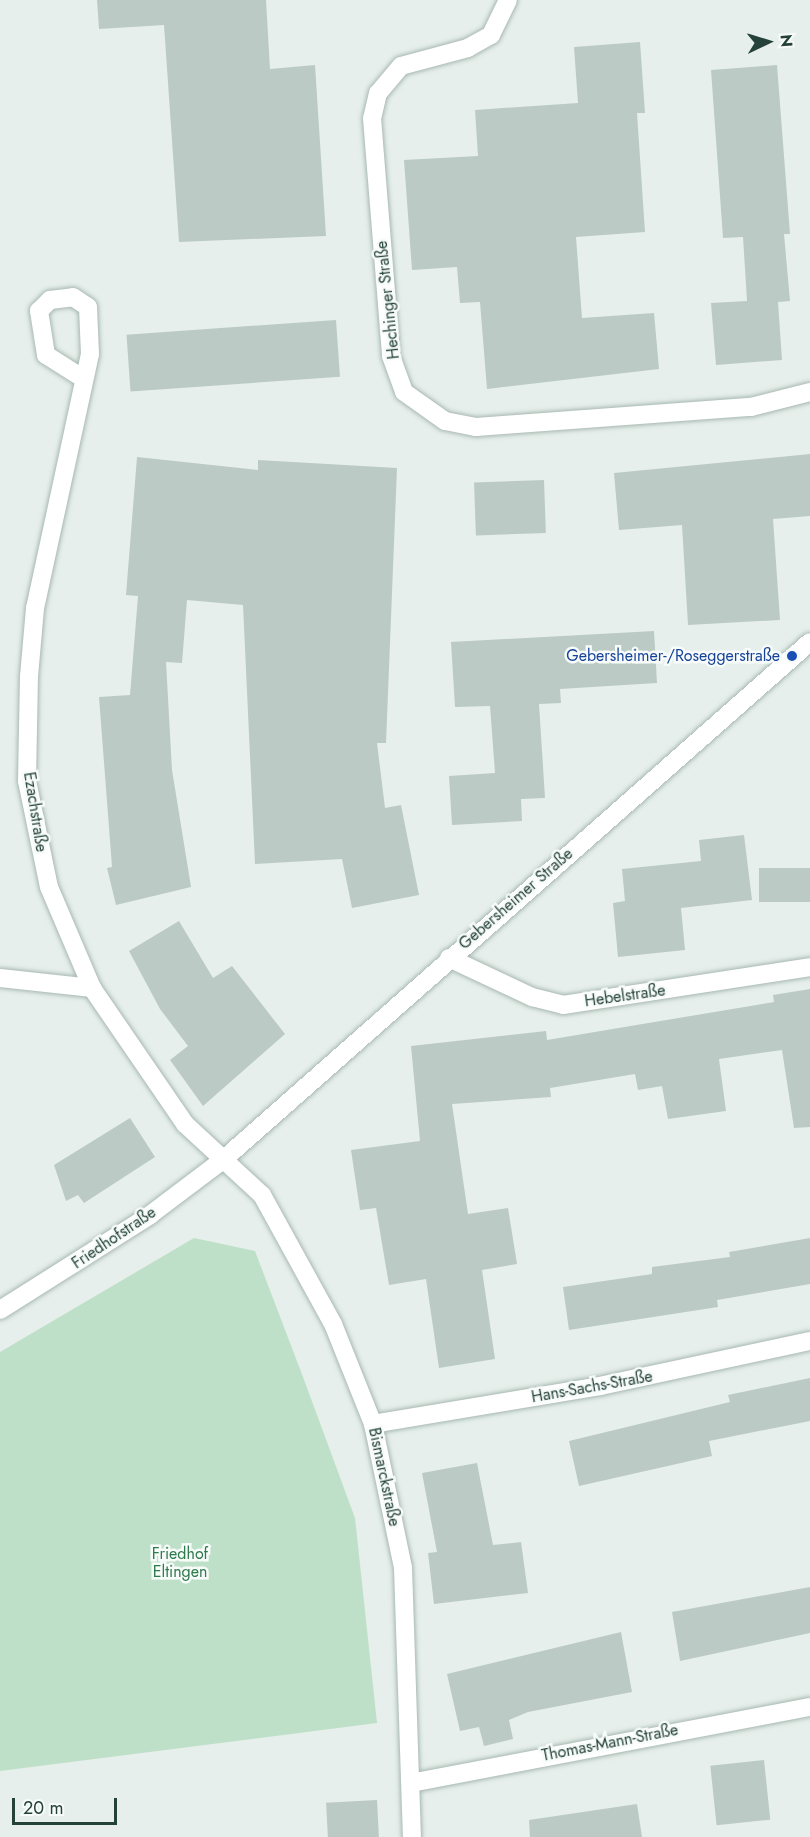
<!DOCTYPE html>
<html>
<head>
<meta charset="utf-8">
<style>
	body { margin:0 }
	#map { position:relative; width:810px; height:1837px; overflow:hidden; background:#e6efeb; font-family:Jost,sans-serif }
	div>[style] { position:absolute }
	.green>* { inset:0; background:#bfe0c8 }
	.building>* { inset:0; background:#bbcac4; transform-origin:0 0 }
	.roads { filter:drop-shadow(0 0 2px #a8b8b2) drop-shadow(0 0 2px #a8b8b2) }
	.minor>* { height:18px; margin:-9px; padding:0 9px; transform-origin:9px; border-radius:9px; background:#fff }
	.tertiary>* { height:18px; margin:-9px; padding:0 9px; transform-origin:9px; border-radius:9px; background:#fff }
	.dots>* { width:16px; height:16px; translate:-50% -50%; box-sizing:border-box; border:3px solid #f7fbf9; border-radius:50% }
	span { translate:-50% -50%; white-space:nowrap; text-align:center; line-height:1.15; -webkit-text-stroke:5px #f7fbf9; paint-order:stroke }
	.street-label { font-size:16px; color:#24423a }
	.transit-label { font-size:16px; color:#164399 }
	.right { translate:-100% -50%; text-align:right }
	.park-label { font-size:16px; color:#2d7a4b }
	.north { position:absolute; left:738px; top:12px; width:60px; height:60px; -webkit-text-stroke:4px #f7fbf9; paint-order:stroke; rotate:86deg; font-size:16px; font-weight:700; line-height:24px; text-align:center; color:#24423a }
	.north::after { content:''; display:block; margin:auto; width:21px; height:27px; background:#24423a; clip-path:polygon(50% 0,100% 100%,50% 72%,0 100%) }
	.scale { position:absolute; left:12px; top:1798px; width:105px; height:27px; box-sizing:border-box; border:3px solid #24423a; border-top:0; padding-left:8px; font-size:18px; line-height:21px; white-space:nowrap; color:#24423a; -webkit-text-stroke:4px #f7fbf9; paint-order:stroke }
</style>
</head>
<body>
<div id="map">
	<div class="green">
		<i style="clip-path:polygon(194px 1238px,255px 1251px,303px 1377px,355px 1518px,377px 1723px,0 1771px,0 1352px)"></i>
	</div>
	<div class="building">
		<i style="clip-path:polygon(97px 0,266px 0,270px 69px,315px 65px,326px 236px,179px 242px,164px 25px,99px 29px)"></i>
		<i style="clip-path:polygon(640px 42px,645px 113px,637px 113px,645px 232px,576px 237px,582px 318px,654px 313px,659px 369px,487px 389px,480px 302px,460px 303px,457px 267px,412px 270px,404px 160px,478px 156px,475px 110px,578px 103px,574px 47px)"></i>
		<i style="clip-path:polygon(777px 65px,790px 234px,784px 234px,790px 301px,778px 302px,782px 360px,716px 365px,711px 303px,747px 301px,743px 237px,723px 238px,711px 70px)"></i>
		<i style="left:336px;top:320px;width:57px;height:210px;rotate:86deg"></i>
		<i style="clip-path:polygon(810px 454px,810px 516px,773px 519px,780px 620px,688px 625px,682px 525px,619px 530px,614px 473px)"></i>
		<i style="clip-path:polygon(137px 457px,258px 470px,258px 460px,397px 468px,386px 743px,377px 743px,385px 808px,401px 805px,419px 895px,352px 908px,342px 859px,255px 864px,243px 605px,187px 600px,182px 663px,166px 662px,172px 770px,191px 887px,116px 905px,107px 868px,112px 867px,99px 697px,130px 695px,138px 596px,126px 595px)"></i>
		<i style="left:544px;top:480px;width:53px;height:70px;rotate:88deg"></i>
		<i style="clip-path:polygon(654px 631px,657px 683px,560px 689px,561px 703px,539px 704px,545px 798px,521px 799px,522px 821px,452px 825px,449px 776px,495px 773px,490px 706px,455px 707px,451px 642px)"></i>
		<i style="clip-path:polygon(744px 835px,752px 900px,681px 908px,685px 950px,618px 957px,613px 903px,625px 901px,622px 869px,701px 861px,699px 840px)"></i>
		<i style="left:810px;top:868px;width:34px;height:51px;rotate:90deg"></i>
		<i style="clip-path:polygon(179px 921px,213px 978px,232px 966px,285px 1034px,203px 1106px,170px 1060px,188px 1046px,160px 1009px,129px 951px)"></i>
		<i style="clip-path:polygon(810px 989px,810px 1127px,794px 1128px,782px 1050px,719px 1059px,726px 1111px,668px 1119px,662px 1086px,638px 1090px,635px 1074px,550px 1088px,551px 1097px,452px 1104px,468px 1214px,508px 1208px,517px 1264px,482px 1270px,495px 1359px,439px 1368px,426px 1279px,389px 1285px,376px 1208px,360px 1210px,351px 1150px,420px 1141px,411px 1046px,546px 1031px,547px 1040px,774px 1002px,773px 995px)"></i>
		<i style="clip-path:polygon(130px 1118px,155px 1157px,84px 1203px,78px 1195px,66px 1201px,54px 1165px)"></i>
		<i style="clip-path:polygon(810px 1238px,810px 1284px,717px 1300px,718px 1307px,569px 1330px,563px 1287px,652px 1274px,652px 1267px,730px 1257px,729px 1252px)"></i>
		<i style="clip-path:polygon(810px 1378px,810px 1421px,709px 1441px,712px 1456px,579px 1486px,569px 1441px,730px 1402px,728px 1395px)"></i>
		<i style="clip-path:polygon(477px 1463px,493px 1545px,521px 1542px,528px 1593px,434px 1604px,428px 1553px,437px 1552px,422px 1473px)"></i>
		<i style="clip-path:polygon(810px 1587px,810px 1633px,680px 1661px,672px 1612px)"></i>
		<i style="clip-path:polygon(621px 1632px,632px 1692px,528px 1712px,509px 1720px,513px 1739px,484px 1746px,479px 1727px,460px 1731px,447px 1674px)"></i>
		<i style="left:764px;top:1760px;width:60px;height:54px;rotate:84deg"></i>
		<i style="left:377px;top:1800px;width:37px;height:51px;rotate:87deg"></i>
		<i style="clip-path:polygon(637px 1804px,642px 1837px,530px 1837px,529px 1820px)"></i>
	</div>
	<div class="roads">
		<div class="minor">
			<i style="left:508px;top:0;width:39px;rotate:116deg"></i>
			<i style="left:491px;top:35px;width:26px;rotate:151deg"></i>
			<i style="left:468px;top:48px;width:69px;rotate:165deg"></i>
			<i style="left:401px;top:66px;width:35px;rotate:130deg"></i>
			<i style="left:378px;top:93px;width:26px;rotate:103deg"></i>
			<i style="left:372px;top:118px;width:239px;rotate:85.4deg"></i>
			<i style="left:391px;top:356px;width:38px;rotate:70deg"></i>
			<i style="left:404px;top:392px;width:50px;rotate:35.3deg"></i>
			<i style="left:445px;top:421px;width:32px;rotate:11deg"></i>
			<i style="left:476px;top:427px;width:276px;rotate:-4.2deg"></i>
			<i style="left:751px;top:407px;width:61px;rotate:-14.3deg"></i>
			<i style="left:84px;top:379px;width:45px;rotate:-147.7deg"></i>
			<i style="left:46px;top:355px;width:45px;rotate:-99deg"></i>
			<i style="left:39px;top:311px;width:16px;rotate:-45deg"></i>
			<i style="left:50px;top:300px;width:23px;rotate:-7deg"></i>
			<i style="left:73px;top:297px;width:18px;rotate:34deg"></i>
			<i style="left:88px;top:307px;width:47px;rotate:87.6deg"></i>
			<i style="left:90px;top:354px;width:260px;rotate:102.2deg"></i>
			<i style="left:35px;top:608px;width:68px;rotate:95deg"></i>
			<i style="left:29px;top:676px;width:105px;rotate:91.1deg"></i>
			<i style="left:27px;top:781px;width:108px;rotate:78.3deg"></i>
			<i style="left:49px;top:887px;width:110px;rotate:66.9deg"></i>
			<i style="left:92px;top:988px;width:165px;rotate:55.6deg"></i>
			<i style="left:185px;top:1124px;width:105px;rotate:42.7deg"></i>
			<i style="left:262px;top:1195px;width:147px;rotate:61.2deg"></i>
			<i style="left:333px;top:1324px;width:108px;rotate:68.2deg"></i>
			<i style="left:373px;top:1424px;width:147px;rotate:78.2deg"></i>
			<i style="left:403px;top:1568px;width:269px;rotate:88.1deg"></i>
			<i style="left:449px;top:958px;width:92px;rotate:25.2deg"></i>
			<i style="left:532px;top:997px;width:32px;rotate:14deg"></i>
			<i style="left:563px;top:1005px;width:250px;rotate:-8.7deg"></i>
			<i style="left:0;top:978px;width:93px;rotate:6.2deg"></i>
			<i style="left:373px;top:1424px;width:230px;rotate:-9.5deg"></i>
			<i style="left:600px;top:1386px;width:215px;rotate:-12.1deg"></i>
			<i style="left:411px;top:1783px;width:406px;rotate:-10.8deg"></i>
		</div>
		<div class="tertiary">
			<i style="left:0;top:1310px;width:178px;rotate:-32.3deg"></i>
			<i style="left:150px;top:1215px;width:93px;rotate:-37.1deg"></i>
			<i style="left:224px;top:1159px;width:781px;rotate:-41.42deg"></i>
		</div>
	</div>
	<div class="dots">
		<i style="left:792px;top:656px;background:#1a4fb4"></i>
	</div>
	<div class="street-label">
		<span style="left:388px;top:300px;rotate:-96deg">Hechinger Straße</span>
		<span style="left:35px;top:812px;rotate:81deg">Ezachstraße</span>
		<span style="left:516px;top:899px;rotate:-41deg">Gebersheimer Straße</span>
		<span style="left:625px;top:996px;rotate:-8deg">Hebelstraße</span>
		<span style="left:114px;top:1238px;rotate:-34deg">Friedhofstraße</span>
		<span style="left:592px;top:1387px;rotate:-10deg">Hans-Sachs-Straße</span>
		<span style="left:384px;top:1477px;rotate:78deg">Bismarckstraße</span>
		<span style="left:610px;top:1743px;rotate:-11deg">Thomas-Mann-Straße</span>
	</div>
	<div class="transit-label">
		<span class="right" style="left:780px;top:656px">Gebersheimer-/Roseggerstraße</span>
	</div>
	<div class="park-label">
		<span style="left:180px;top:1563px">Friedhof<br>Eltingen</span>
	</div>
	<div class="north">N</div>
	<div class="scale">20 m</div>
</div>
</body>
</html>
